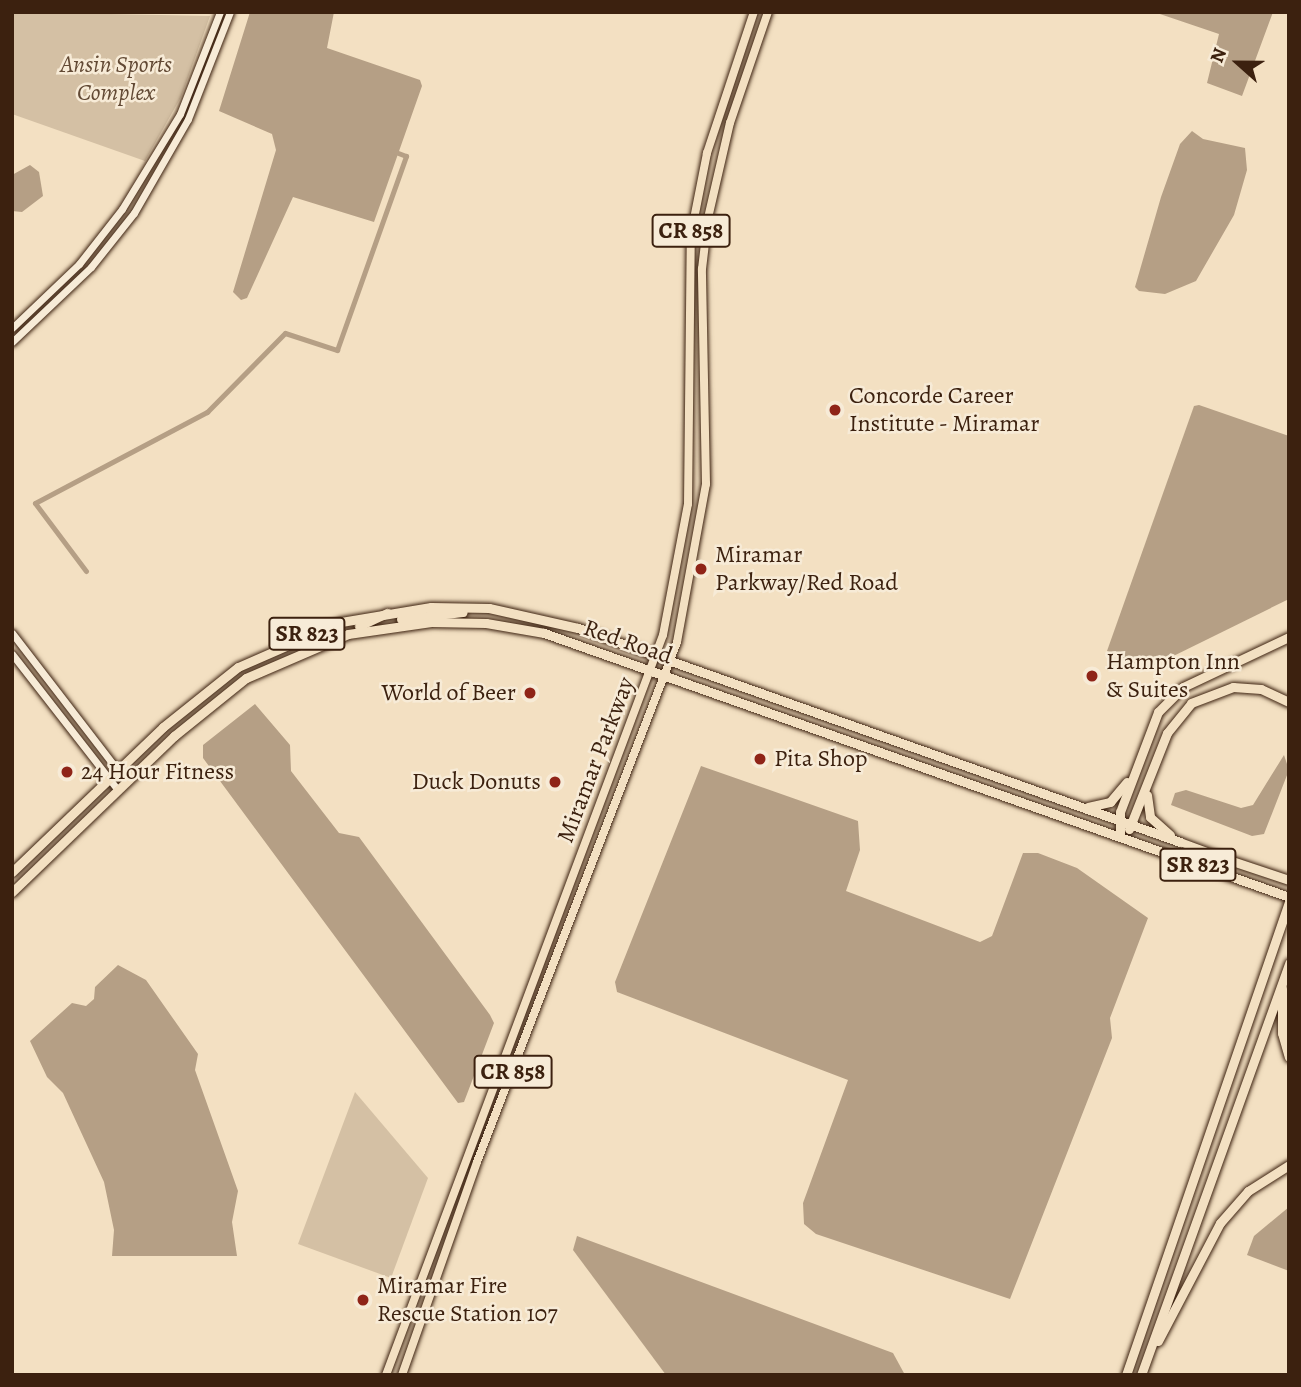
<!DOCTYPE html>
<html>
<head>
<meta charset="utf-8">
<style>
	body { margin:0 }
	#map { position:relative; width:1301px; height:1387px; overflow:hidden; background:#f3e0c2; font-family:Alegreya,serif }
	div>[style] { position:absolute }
	.green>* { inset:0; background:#d4c0a4 }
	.water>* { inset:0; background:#b59f85 }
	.canal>* { height:5px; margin:-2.5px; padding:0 2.5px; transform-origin:2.5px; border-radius:2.5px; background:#b59f85 }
	.roads { filter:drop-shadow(0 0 2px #3c210f) drop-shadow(0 0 2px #3c210f) }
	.secondary>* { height:7px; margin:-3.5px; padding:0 3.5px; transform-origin:3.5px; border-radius:3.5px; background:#f7ebd7 }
	.primary>* { height:8px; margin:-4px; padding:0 4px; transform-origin:4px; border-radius:4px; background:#f3e0c2 }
	.highway>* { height:9px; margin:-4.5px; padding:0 4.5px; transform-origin:4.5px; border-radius:4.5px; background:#f3e0c2 }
	.dots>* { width:19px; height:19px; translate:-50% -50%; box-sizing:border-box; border:4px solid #f7ebd7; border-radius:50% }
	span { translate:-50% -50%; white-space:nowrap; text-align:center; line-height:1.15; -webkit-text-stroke:5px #f7ebd7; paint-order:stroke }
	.shield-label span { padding:2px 5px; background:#f7ebd7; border:2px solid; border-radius:5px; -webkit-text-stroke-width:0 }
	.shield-label { font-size:23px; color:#3c210f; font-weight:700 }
	.park-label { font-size:24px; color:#624934; font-style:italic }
	.poi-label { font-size:24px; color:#3c210f }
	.left { translate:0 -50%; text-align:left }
	.right { translate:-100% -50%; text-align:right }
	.street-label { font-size:24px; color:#3c210f }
	.frame { position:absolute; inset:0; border:14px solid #3c210f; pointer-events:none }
	.north { position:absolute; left:1203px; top:28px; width:70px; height:70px; -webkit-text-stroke:5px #f7ebd7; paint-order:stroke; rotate:291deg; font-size:19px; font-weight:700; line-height:28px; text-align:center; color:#3c210f }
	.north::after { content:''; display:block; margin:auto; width:24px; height:32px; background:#3c210f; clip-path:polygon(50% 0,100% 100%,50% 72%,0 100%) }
</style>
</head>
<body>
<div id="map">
	<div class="green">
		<i style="clip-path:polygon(12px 12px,210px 16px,181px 97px,145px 161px,12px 114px)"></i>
		<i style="clip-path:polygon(355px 1092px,428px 1178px,391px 1278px,298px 1244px)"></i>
	</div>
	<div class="water">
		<i style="clip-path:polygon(250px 12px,334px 12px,327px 48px,420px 80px,422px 86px,374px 222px,293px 197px,247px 298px,241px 300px,233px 292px,276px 150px,272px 134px,219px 111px)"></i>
		<i style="clip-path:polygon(1154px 12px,1273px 12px,1242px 96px,1207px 83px,1219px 34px)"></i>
		<i style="clip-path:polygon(1192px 131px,1203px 139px,1245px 148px,1247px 170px,1234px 215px,1196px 281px,1165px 294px,1139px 291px,1135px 287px,1161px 197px,1180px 144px)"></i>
		<i style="clip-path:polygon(30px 165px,39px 172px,43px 196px,22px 212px,12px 211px,12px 175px)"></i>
		<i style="clip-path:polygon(1199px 405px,1289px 436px,1289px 599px,1147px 669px,1107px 651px,1194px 406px)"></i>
		<i style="clip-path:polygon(255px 704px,290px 745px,291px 771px,339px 833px,359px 837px,490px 1015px,494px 1023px,464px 1102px,458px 1103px,203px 758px,203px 745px)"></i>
		<i style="clip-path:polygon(1284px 755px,1289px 770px,1264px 834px,1252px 836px,1171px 805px,1175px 793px,1186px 790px,1241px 808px,1253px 805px)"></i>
		<i style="clip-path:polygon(701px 766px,858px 821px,860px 850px,846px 891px,980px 942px,992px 936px,1023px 853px,1038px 853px,1077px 868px,1148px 918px,1110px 1018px,1112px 1038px,1010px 1299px,816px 1234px,804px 1224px,803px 1203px,848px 1080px,617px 992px,615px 982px)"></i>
		<i style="clip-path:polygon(118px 965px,146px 980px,198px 1054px,195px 1070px,238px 1191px,232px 1222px,237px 1256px,112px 1256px,114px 1230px,104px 1182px,63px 1093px,47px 1077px,30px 1041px,72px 1003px,86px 1006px,94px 999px,95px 987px)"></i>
		<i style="clip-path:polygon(1289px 1207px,1289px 1271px,1247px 1255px,1254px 1236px)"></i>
		<i style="clip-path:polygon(577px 1236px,893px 1353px,905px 1375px,666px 1375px,573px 1250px)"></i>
	</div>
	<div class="canal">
		<i style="left:86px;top:571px;width:85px;rotate:-126.9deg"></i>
		<i style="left:35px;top:503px;width:195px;rotate:-27.9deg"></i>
		<i style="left:207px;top:412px;width:111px;rotate:-45.4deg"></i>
		<i style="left:285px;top:333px;width:55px;rotate:18.1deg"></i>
		<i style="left:337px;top:350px;width:206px;rotate:-70.4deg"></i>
		<i style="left:406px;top:156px;width:14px;rotate:-159deg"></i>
	</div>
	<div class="roads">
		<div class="secondary">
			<i style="left:12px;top:328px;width:93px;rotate:-43.7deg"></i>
			<i style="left:79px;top:264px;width:70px;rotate:-52deg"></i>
			<i style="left:122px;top:209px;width:111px;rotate:-58.6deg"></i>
			<i style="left:180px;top:114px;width:110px;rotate:-68.6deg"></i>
			<i style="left:12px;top:342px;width:109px;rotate:-43.5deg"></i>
			<i style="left:91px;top:267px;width:69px;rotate:-51.5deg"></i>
			<i style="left:134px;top:213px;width:108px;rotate:-60.1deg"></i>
			<i style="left:188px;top:119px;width:115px;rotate:-68.6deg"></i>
			<i style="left:12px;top:633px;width:187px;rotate:52.4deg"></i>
			<i style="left:12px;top:654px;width:171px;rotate:52.1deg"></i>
		</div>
		<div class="primary">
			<i style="left:1180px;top:842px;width:55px;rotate:20.1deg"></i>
			<i style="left:386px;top:1375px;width:790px;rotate:-69.48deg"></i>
			<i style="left:663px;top:635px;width:133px;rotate:-79.2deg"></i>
			<i style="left:688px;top:504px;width:270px;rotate:-89.4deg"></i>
			<i style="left:691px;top:234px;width:83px;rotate:-78.8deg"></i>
			<i style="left:707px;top:153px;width:149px;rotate:-71.6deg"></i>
			<i style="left:402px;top:1375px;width:226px;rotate:-70.6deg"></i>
			<i style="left:477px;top:1162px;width:557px;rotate:-68.96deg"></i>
			<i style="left:677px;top:642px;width:161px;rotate:-79.6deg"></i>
			<i style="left:706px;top:484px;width:215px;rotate:-91.1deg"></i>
			<i style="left:702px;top:269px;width:51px;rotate:-83.3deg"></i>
			<i style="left:708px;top:218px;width:98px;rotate:-77deg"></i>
			<i style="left:730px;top:123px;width:117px;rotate:-71.1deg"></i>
		</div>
		<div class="highway">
			<i style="left:401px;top:619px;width:62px;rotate:-6.4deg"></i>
			<i style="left:359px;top:626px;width:31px;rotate:-25deg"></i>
			<i style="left:1147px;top:795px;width:22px;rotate:82deg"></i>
			<i style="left:1150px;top:817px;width:27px;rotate:42deg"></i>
			<i style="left:1088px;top:807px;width:23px;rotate:-13deg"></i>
			<i style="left:1110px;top:802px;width:26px;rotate:-50deg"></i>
			<i style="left:1129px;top:829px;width:103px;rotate:-68.4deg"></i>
			<i style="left:1167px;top:733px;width:38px;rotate:-51deg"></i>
			<i style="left:1191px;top:703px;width:45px;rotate:-20.9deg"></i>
			<i style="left:1233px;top:687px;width:28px;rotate:4deg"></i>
			<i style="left:1261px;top:689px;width:31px;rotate:25deg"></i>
			<i style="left:1120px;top:837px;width:25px;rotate:-90deg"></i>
			<i style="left:1120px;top:812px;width:107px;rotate:-69.2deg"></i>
			<i style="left:1158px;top:712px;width:35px;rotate:-45deg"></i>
			<i style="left:1183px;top:687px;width:117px;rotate:-25.3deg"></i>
			<i style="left:1232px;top:861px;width:60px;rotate:18.4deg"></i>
			<i style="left:12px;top:872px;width:209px;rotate:-43.8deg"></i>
			<i style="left:163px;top:727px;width:96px;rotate:-38.7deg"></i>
			<i style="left:238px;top:667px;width:112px;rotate:-23.6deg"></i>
			<i style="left:341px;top:622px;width:91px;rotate:-9.5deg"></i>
			<i style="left:431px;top:607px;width:58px;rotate:1deg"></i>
			<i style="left:489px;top:608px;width:91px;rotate:12.7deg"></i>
			<i style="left:578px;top:628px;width:639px;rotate:19.57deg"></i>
			<i style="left:12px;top:892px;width:225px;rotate:-43.9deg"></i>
			<i style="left:174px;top:736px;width:92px;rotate:-38.9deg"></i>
			<i style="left:246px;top:678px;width:111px;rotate:-23.3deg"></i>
			<i style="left:348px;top:634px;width:84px;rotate:-8.2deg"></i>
			<i style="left:431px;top:622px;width:55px;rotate:1deg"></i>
			<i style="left:486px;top:623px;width:59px;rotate:9.8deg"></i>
			<i style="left:544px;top:633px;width:790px;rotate:19.51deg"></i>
			<i style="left:1282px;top:988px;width:45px;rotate:90deg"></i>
			<i style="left:1282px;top:1033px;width:25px;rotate:74deg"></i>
			<i style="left:1158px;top:1341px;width:133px;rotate:-62.3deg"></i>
			<i style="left:1220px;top:1223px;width:43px;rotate:-48.8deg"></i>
			<i style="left:1248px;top:1191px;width:49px;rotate:-32.4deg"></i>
			<i style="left:1126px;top:1375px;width:500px;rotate:-70.99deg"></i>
			<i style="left:1141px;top:1375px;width:438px;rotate:-70.2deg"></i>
		</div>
	</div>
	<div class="dots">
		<i style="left:835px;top:410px;background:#8f2418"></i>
		<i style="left:701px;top:569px;background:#8f2418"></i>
		<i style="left:1092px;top:676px;background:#8f2418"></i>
		<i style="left:530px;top:693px;background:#8f2418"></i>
		<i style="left:760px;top:759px;background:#8f2418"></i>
		<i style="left:67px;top:772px;background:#8f2418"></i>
		<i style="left:555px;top:782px;background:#8f2418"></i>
		<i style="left:363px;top:1300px;background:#8f2418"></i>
	</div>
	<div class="shield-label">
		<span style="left:691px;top:231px">CR 858</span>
		<span style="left:307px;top:634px">SR 823</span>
		<span style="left:1198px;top:865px">SR 823</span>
		<span style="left:513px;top:1072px">CR 858</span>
	</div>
	<div class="park-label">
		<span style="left:116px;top:79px">Ansin Sports<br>Complex</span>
	</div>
	<div class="poi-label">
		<span class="left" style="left:849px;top:410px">Concorde Career<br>Institute - Miramar</span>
		<span class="left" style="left:715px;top:569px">Miramar<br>Parkway/Red Road</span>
		<span class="left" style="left:1106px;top:676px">Hampton Inn<br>&amp; Suites</span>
		<span class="right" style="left:516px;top:693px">World of Beer</span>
		<span class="left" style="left:774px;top:759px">Pita Shop</span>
		<span class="left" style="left:81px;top:772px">24 Hour Fitness</span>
		<span class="right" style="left:541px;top:782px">Duck Donuts</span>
		<span class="left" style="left:377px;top:1300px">Miramar Fire<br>Rescue Station 107</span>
	</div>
	<div class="street-label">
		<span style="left:628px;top:642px;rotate:19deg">Red Road</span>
		<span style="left:596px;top:760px;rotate:-69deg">Miramar Parkway</span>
	</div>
	<div class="frame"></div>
	<div class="north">N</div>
</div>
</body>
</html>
